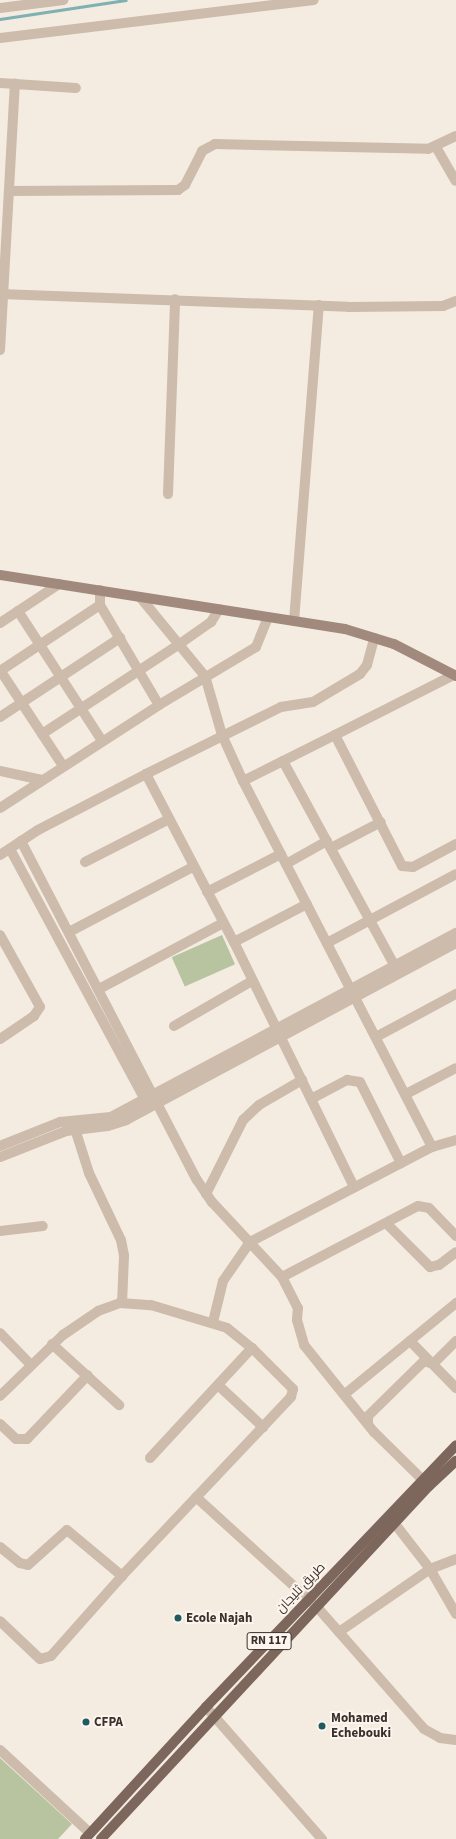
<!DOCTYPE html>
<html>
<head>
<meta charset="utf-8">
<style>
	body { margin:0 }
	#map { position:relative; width:456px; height:1839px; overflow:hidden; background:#f4ebe1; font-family:"Source Sans 3",Cairo,sans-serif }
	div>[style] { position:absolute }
	.green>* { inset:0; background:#b8c4a0; transform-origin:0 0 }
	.stream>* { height:2.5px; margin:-1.25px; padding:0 1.25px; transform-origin:1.25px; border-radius:1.25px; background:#7fb0b2 }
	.minor>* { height:10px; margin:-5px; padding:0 5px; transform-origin:5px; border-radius:5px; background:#cdbbac }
	.tertiary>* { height:10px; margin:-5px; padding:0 5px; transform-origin:5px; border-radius:5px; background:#cdbbac }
	.secondary>* { height:10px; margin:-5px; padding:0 5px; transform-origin:5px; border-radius:5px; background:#a18a7d }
	.primary>* { height:10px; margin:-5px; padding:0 5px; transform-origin:5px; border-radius:5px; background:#7d675c }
	.dots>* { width:11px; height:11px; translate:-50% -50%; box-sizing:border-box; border:2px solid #fbf5ee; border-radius:50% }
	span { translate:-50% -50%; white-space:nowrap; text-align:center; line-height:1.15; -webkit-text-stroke:4px #fbf5ee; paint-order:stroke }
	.shield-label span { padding:1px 3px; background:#fbf5ee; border:1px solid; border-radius:3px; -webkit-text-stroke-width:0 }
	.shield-label { font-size:12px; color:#3b302b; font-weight:700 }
	.street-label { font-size:13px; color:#3b302b }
	.poi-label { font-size:13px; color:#3b302b; font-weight:700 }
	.left { translate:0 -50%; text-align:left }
</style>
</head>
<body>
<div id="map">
	<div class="green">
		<i style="left:222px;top:935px;width:32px;height:55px;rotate:66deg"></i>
		<i style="clip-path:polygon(0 1758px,72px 1824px,58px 1839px,0 1839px)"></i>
	</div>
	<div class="stream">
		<i style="left:0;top:19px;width:127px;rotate:-8.6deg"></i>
	</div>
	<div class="minor">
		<i style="left:0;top:8px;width:64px;rotate:-7.2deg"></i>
		<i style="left:0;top:38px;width:316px;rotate:-6.9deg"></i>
		<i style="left:0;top:83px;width:76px;rotate:3.8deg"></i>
		<i style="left:436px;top:147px;width:39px;rotate:60deg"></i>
		<i style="left:9px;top:191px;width:169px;rotate:-0.3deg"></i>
		<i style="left:178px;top:190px;width:9px;rotate:-36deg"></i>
		<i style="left:185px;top:185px;width:38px;rotate:-63deg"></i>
		<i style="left:202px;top:151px;width:15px;rotate:-28deg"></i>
		<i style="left:215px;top:144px;width:213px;rotate:1.3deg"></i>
		<i style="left:428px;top:149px;width:31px;rotate:-25deg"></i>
		<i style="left:0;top:294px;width:348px;rotate:2.1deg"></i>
		<i style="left:348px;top:307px;width:95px;rotate:-0.6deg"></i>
		<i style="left:443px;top:306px;width:14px;rotate:-21deg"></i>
		<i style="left:0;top:350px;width:267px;rotate:-86.8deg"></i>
		<i style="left:168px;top:494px;width:195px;rotate:-87.9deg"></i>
		<i style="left:100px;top:590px;width:15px;rotate:90deg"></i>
		<i style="left:100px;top:605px;width:116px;rotate:59.5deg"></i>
		<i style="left:140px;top:597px;width:102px;rotate:50.6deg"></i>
		<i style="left:205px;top:676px;width:61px;rotate:73.9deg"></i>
		<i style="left:222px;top:735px;width:51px;rotate:65.5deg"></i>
		<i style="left:18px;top:611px;width:155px;rotate:57.1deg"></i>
		<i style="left:294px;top:621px;width:317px;rotate:-85.5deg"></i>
		<i style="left:0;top:623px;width:71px;rotate:-33.5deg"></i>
		<i style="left:0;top:670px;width:115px;rotate:56.7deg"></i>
		<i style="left:0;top:671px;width:120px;rotate:-33.4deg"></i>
		<i style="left:0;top:717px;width:144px;rotate:-33.4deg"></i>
		<i style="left:42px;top:734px;width:166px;rotate:-33.2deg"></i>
		<i style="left:181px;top:643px;width:37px;rotate:-35deg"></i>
		<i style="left:211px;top:622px;width:15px;rotate:-58deg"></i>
		<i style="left:335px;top:735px;width:133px;rotate:-26.8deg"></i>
		<i style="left:283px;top:761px;width:234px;rotate:61.4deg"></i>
		<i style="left:0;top:771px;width:43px;rotate:12.1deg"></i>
		<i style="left:146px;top:774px;width:151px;rotate:-26.4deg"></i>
		<i style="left:281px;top:707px;width:32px;rotate:-9deg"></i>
		<i style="left:313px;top:702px;width:55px;rotate:-30.8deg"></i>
		<i style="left:360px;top:674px;width:11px;rotate:-52deg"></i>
		<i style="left:367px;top:665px;width:28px;rotate:-75deg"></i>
		<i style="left:0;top:808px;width:189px;rotate:-32.9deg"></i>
		<i style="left:159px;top:705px;width:113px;rotate:-30.9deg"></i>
		<i style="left:256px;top:647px;width:32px;rotate:-68deg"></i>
		<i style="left:21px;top:841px;width:382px;rotate:62.6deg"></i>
		<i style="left:197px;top:1180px;width:27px;rotate:56deg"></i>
		<i style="left:212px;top:1202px;width:103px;rotate:47deg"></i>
		<i style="left:282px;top:1277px;width:153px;rotate:-27.6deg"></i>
		<i style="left:418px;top:1206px;width:11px;rotate:10deg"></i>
		<i style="left:429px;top:1208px;width:39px;rotate:46deg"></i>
		<i style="left:331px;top:848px;width:56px;rotate:-27.5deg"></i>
		<i style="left:10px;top:849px;width:291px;rotate:61.7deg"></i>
		<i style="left:0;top:855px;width:45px;rotate:-33.3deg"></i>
		<i style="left:38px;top:830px;width:122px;rotate:-27.4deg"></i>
		<i style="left:146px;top:774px;width:190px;rotate:62.4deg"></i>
		<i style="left:234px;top:942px;width:273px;rotate:63.9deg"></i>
		<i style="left:85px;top:862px;width:94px;rotate:-27.1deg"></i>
		<i style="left:286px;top:864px;width:47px;rotate:-29.3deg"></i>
		<i style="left:207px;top:892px;width:83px;rotate:-27.2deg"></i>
		<i style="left:69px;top:932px;width:140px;rotate:-27.7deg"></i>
		<i style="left:0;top:935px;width:82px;rotate:60.9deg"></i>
		<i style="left:40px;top:1007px;width:11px;rotate:124deg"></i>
		<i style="left:34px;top:1016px;width:41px;rotate:145.9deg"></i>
		<i style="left:234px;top:942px;width:82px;rotate:-27.5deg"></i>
		<i style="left:327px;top:943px;width:146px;rotate:-28.1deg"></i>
		<i style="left:99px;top:989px;width:140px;rotate:-28deg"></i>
		<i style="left:174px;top:1026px;width:90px;rotate:-30deg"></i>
		<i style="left:376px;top:1037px;width:91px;rotate:-28.3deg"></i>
		<i style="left:406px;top:1094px;width:56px;rotate:-27.5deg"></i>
		<i style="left:311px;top:1099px;width:41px;rotate:-27.8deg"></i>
		<i style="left:347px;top:1080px;width:13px;rotate:9deg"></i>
		<i style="left:360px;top:1082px;width:91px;rotate:63.2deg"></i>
		<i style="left:75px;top:1129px;width:46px;rotate:72.3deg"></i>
		<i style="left:89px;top:1173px;width:74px;rotate:64.5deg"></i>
		<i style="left:121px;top:1240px;width:16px;rotate:79deg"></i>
		<i style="left:124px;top:1256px;width:47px;rotate:92.4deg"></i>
		<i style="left:432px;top:1147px;width:25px;rotate:-16deg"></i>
		<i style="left:206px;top:1194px;width:83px;rotate:-63.4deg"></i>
		<i style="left:243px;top:1120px;width:22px;rotate:-43deg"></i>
		<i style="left:259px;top:1105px;width:50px;rotate:-30.2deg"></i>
		<i style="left:387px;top:1224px;width:61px;rotate:45deg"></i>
		<i style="left:430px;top:1267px;width:9px;rotate:-13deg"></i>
		<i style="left:439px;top:1265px;width:21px;rotate:-37deg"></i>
		<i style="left:0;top:1231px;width:43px;rotate:-6.6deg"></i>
		<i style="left:282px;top:1277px;width:35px;rotate:63deg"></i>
		<i style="left:298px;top:1308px;width:12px;rotate:95deg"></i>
		<i style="left:297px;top:1320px;width:26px;rotate:74deg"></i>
		<i style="left:304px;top:1345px;width:112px;rotate:51.2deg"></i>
		<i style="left:374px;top:1432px;width:77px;rotate:44.5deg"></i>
		<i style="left:213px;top:1322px;width:42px;rotate:-76.3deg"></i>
		<i style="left:223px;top:1281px;width:47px;rotate:-55.3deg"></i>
		<i style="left:250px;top:1242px;width:205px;rotate:-27.6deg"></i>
		<i style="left:432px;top:1147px;width:412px;rotate:-117.3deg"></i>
		<i style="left:243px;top:781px;width:103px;rotate:-26.6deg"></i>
		<i style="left:335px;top:735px;width:147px;rotate:62.9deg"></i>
		<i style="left:402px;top:866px;width:11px;rotate:5deg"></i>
		<i style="left:413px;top:867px;width:49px;rotate:-28.1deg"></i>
		<i style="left:0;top:1333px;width:43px;rotate:45.9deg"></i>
		<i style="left:410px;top:1341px;width:66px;rotate:45.6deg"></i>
		<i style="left:52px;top:1344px;width:91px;rotate:42.3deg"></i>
		<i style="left:218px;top:1385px;width:62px;rotate:43deg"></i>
		<i style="left:345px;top:1394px;width:144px;rotate:-39.3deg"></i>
		<i style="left:0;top:1396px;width:88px;rotate:-44.1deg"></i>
		<i style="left:63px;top:1335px;width:42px;rotate:-34.4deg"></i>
		<i style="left:98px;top:1311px;width:23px;rotate:-20deg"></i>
		<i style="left:120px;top:1303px;width:31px;rotate:4deg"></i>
		<i style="left:151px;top:1305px;width:79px;rotate:16.8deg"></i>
		<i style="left:227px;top:1328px;width:32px;rotate:39deg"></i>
		<i style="left:252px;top:1348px;width:58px;rotate:45deg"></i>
		<i style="left:293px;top:1389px;width:8px;rotate:104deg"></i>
		<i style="left:291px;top:1397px;width:246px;rotate:133.4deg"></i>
		<i style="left:122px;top:1576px;width:107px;rotate:131.6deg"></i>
		<i style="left:51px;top:1656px;width:11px;rotate:165deg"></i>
		<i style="left:40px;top:1659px;width:55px;rotate:-136.5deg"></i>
		<i style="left:368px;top:1423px;width:7px;rotate:-90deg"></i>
		<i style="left:368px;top:1416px;width:78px;rotate:-44.5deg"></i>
		<i style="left:424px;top:1361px;width:9px;rotate:18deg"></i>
		<i style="left:433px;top:1364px;width:33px;rotate:-45deg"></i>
		<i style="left:0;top:1424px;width:22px;rotate:43deg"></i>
		<i style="left:16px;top:1439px;width:11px"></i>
		<i style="left:27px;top:1439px;width:88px;rotate:-46.4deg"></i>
		<i style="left:150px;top:1458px;width:150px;rotate:-47.2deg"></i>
		<i style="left:196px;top:1497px;width:164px;rotate:42.3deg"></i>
		<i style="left:317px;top:1607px;width:162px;rotate:48.7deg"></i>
		<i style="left:424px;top:1729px;width:18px;rotate:29deg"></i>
		<i style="left:440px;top:1738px;width:16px;rotate:7deg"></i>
		<i style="left:395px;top:1524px;width:57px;rotate:52.1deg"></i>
		<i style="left:430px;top:1569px;width:52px;rotate:60deg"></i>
		<i style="left:0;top:1547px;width:26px;rotate:39deg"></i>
		<i style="left:20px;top:1563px;width:8px;rotate:14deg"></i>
		<i style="left:28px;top:1565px;width:52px;rotate:-41.9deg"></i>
		<i style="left:67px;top:1530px;width:72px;rotate:39.9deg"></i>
		<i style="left:339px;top:1632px;width:111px;rotate:-34.7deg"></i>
		<i style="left:430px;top:1569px;width:28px;rotate:-21deg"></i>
		<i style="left:206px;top:1707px;width:176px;rotate:48.7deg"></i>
		<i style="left:0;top:1750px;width:122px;rotate:42.7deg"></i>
	</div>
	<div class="tertiary">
		<i style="left:0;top:1146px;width:65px;rotate:-21.8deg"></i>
		<i style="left:60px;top:1122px;width:51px;rotate:-5.6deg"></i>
		<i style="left:111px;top:1117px;width:391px;rotate:-28.1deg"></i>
		<i style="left:0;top:1157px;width:71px;rotate:-21.5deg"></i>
		<i style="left:66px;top:1131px;width:42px;rotate:-6.8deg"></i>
		<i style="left:108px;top:1126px;width:19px;rotate:-18deg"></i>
		<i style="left:126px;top:1120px;width:374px;rotate:-28.2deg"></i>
	</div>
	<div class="secondary">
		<i style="left:0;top:575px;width:349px;rotate:8.9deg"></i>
		<i style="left:345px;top:629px;width:51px;rotate:17deg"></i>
		<i style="left:394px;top:644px;width:70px;rotate:27.3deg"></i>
	</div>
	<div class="primary">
		<i style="left:85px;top:1839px;width:179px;rotate:-47.5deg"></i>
		<i style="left:206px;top:1707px;width:362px;rotate:-46.3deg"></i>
		<i style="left:101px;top:1839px;width:482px;rotate:-47.1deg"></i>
		<i style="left:429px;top:1486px;width:37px;rotate:-43deg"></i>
	</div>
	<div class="dots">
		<i style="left:178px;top:1618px;background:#1f5a5e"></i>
		<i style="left:86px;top:1722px;background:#1f5a5e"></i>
		<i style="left:322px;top:1726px;background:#1f5a5e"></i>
	</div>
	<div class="shield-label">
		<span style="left:269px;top:1641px">RN 117</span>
	</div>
	<div class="street-label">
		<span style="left:301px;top:1588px;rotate:-46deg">طريق ثليجان</span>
	</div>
	<div class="poi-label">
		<span class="left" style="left:186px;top:1618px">Ecole Najah</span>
		<span class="left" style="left:331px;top:1726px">Mohamed<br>Echebouki</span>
		<span class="left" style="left:94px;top:1722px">CFPA</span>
	</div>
</div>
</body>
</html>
